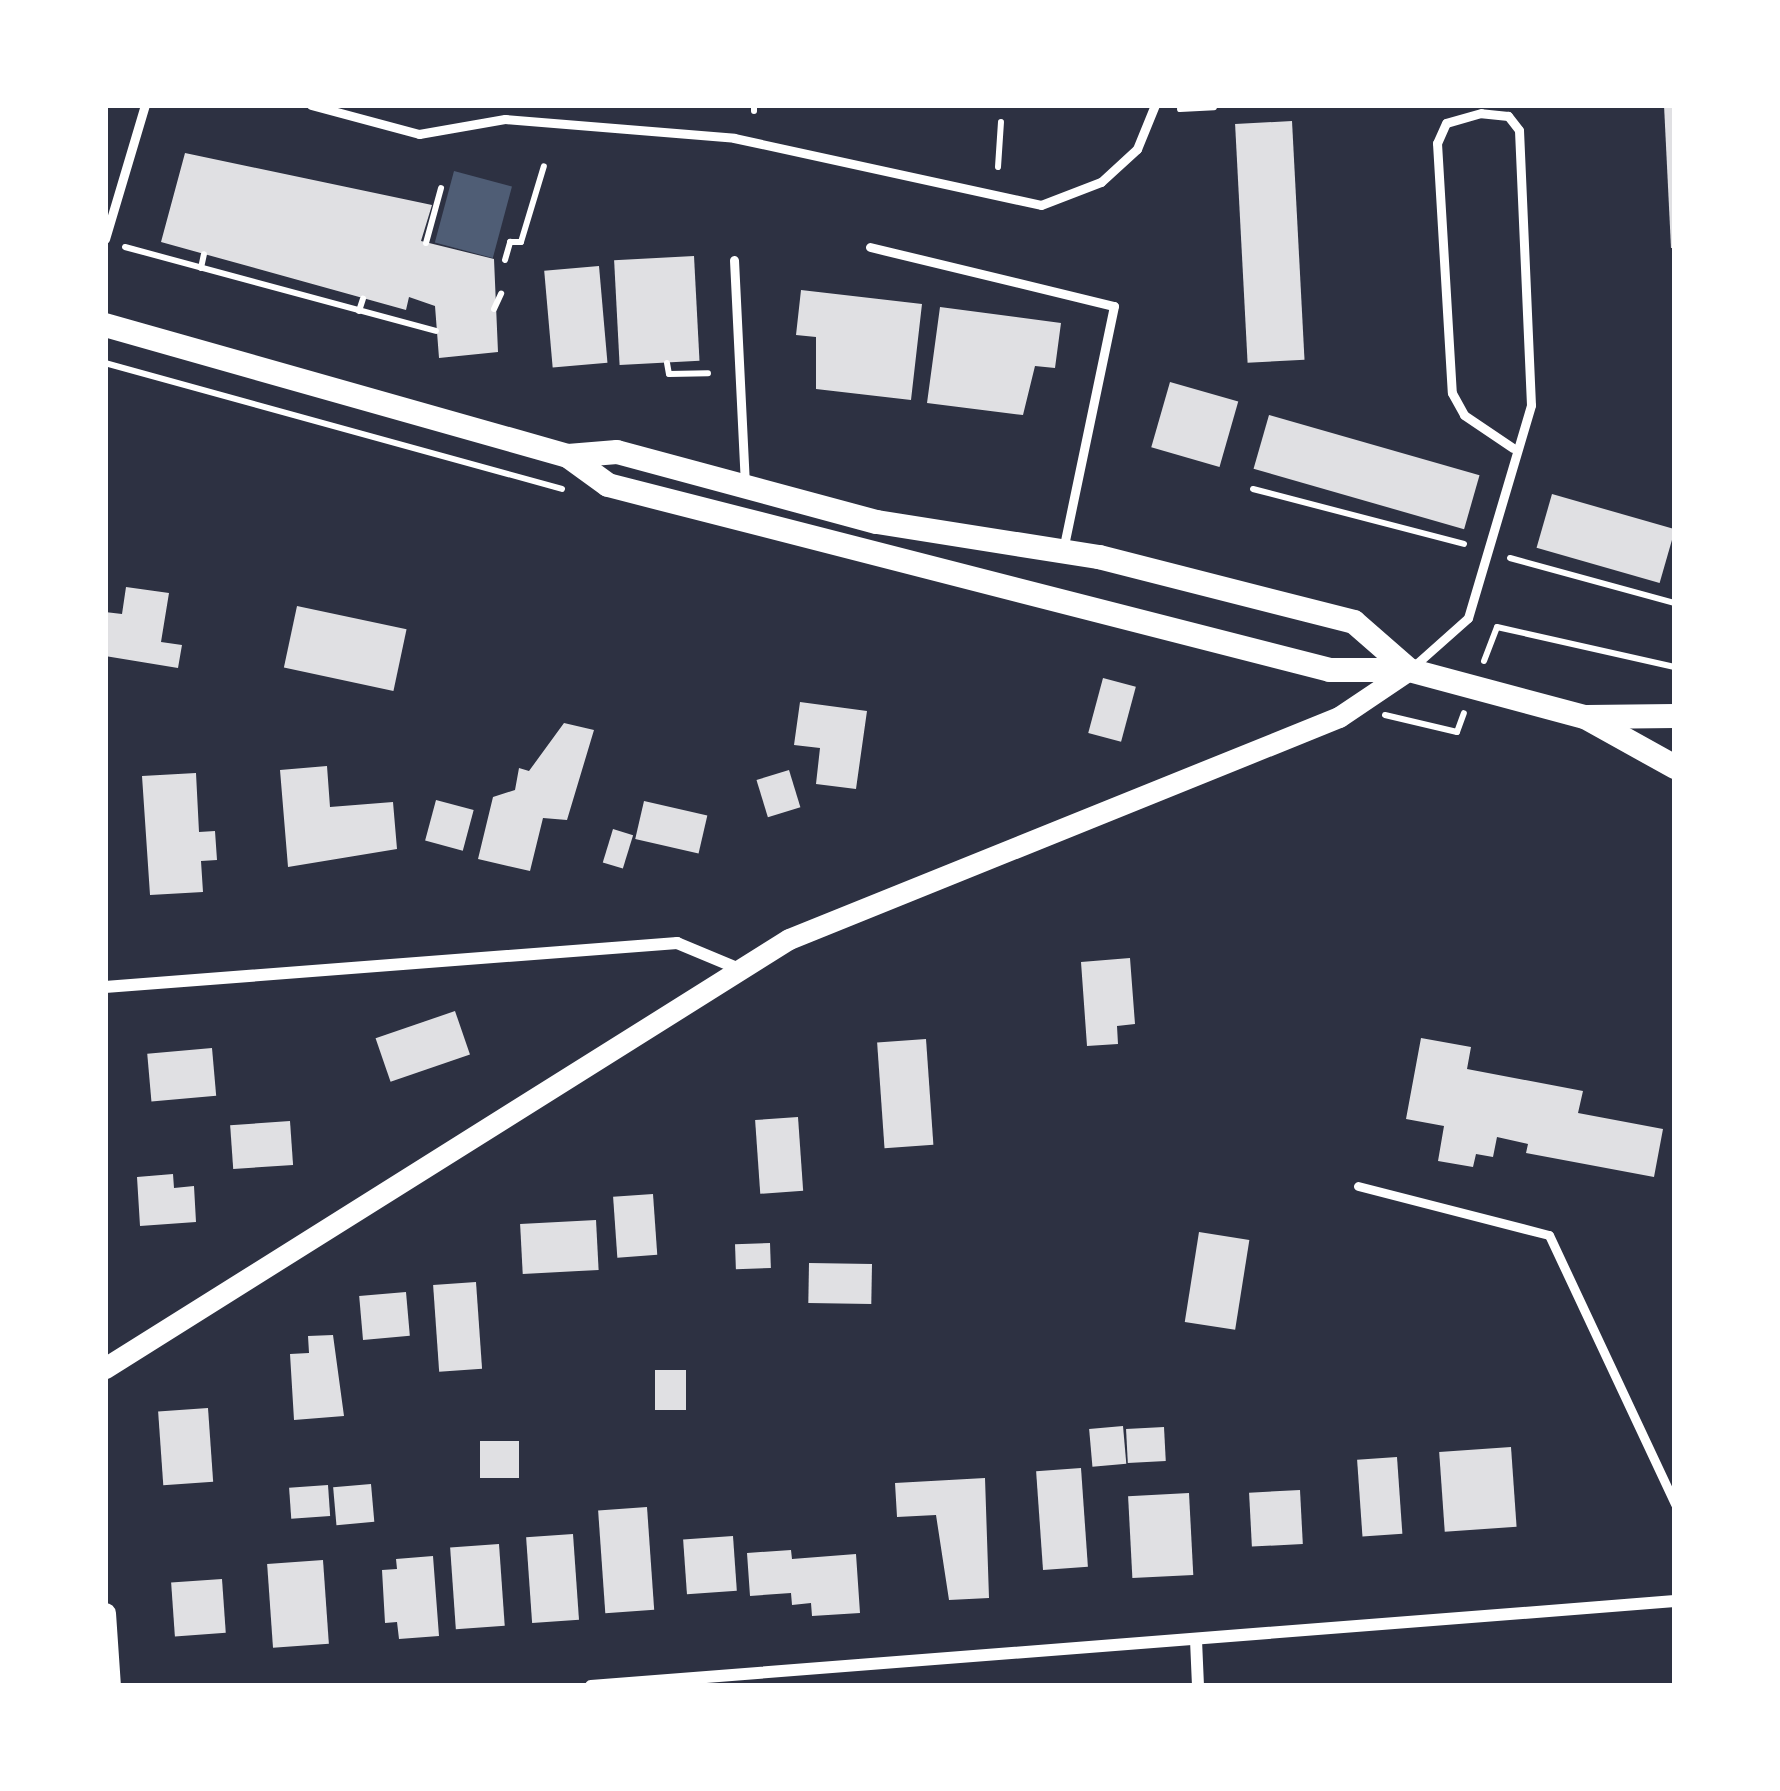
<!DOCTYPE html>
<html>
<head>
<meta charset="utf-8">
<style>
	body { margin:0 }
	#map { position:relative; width:1780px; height:1791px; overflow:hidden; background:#2d3142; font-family:"PT Sans",sans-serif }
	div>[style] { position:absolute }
	.water>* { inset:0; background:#4f5d75; transform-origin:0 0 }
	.building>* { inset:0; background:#e0e0e3; transform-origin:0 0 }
	.path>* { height:6px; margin:-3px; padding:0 3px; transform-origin:3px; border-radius:3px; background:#fff }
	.service>* { height:9px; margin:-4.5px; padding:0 4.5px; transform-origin:4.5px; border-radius:4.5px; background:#fff }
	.minor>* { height:12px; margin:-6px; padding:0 6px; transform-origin:6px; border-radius:6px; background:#fff }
	.tertiary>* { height:21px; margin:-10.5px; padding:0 10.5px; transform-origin:10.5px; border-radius:10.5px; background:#fff }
	.secondary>* { height:24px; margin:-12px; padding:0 12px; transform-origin:12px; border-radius:12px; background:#fff }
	span { translate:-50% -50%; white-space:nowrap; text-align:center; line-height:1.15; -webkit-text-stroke:9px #fff; paint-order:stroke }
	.frame { position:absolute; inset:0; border:108px solid #fff; pointer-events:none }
</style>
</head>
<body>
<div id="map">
	<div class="water">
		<i style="left:454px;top:171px;width:60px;height:74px;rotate:15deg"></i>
	</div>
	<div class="building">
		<i style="clip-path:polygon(1664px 105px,1675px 105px,1675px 248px,1671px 248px)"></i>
		<i style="left:1292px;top:121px;width:239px;height:57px;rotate:87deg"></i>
		<i style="clip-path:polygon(185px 153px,432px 205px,421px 241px,494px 259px,498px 352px,439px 358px,435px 306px,409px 297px,406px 310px,161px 242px)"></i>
		<i style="left:694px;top:256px;width:105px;height:80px;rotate:87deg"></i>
		<i style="left:599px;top:266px;width:97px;height:55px;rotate:85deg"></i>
		<i style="clip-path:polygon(801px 290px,922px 304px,911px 400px,816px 389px,816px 337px,796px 335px)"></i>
		<i style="clip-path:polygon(940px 307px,1061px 323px,1055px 368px,1035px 366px,1023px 415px,927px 403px)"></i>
		<i style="left:1170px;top:382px;width:71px;height:68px;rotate:16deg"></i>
		<i style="left:1269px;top:415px;width:219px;height:56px;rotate:16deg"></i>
		<i style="left:1552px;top:494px;width:128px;height:56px;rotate:16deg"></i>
		<i style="clip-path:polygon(126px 587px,169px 593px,161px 642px,182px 645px,178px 668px,105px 656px,105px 612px,122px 614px)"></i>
		<i style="left:297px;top:606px;width:112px;height:63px;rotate:12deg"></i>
		<i style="left:1103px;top:678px;width:34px;height:57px;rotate:15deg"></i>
		<i style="clip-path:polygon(800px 702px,867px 711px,856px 789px,816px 784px,820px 748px,794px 745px)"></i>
		<i style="clip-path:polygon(564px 723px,594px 730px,567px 820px,543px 818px,530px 871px,478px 859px,493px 797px,515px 790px,519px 768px,529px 771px)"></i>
		<i style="clip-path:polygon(327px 766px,330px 807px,393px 802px,397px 849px,288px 867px,280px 770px)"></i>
		<i style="left:789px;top:770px;width:39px;height:34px;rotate:73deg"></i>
		<i style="clip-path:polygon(196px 773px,199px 832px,215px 831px,217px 860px,201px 861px,203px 892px,150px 895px,142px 776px)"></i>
		<i style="left:436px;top:800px;width:39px;height:42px;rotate:15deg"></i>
		<i style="left:644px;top:801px;width:65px;height:39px;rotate:13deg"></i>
		<i style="left:613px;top:829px;width:21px;height:35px;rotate:17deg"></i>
		<i style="clip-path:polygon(1130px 958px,1135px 1024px,1117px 1026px,1118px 1044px,1087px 1046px,1081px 962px)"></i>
		<i style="left:455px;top:1011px;width:46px;height:84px;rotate:71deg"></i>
		<i style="clip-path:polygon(1421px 1038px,1471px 1047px,1467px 1069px,1583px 1091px,1578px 1113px,1663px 1129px,1654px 1177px,1526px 1153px,1528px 1144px,1497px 1137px,1493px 1157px,1476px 1154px,1473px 1167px,1438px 1161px,1444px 1126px,1406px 1119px)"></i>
		<i style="left:926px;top:1039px;width:106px;height:49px;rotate:86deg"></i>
		<i style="left:212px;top:1048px;width:48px;height:65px;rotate:85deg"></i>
		<i style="left:798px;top:1117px;width:74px;height:43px;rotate:86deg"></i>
		<i style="left:290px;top:1121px;width:44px;height:60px;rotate:86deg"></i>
		<i style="clip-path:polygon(173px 1174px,174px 1188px,194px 1186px,196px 1222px,140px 1226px,137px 1177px)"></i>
		<i style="left:653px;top:1194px;width:61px;height:40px;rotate:86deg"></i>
		<i style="left:596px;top:1220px;width:50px;height:76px;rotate:87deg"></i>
		<i style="left:1199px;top:1232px;width:51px;height:91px;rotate:9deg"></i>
		<i style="left:770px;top:1243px;width:25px;height:35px;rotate:88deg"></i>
		<i style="left:809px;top:1263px;width:63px;height:40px;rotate:1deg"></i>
		<i style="left:476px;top:1282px;width:87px;height:43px;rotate:86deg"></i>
		<i style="left:406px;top:1292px;width:44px;height:47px;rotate:85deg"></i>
		<i style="clip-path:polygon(333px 1335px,344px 1416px,294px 1420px,290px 1354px,309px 1353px,308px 1336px)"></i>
		<i style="left:686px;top:1370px;width:40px;height:31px;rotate:90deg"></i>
		<i style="left:208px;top:1408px;width:74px;height:50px;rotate:86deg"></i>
		<i style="left:1123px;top:1426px;width:38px;height:34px;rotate:85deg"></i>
		<i style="left:1164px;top:1427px;width:34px;height:38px;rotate:87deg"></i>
		<i style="left:480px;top:1441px;width:39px;height:37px"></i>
		<i style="left:1511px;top:1447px;width:80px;height:72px;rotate:86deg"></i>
		<i style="left:1397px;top:1457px;width:77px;height:40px;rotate:86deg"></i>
		<i style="left:1081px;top:1468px;width:99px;height:45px;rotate:86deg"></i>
		<i style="clip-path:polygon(985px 1478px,989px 1598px,949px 1600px,936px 1515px,897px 1517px,895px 1483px)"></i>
		<i style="left:371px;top:1484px;width:38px;height:38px;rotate:85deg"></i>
		<i style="left:328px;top:1485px;width:31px;height:39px;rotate:86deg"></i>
		<i style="left:1300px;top:1490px;width:54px;height:51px;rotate:87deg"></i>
		<i style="left:1189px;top:1493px;width:82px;height:61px;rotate:87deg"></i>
		<i style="left:647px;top:1507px;width:103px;height:49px;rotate:86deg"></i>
		<i style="left:573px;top:1534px;width:86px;height:47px;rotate:86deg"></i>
		<i style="left:733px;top:1536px;width:55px;height:50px;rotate:86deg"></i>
		<i style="left:499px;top:1544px;width:82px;height:49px;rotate:86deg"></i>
		<i style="clip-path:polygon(791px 1550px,792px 1559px,856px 1554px,860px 1613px,812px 1616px,811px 1603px,792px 1605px,791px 1593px,750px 1596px,747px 1553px)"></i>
		<i style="clip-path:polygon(433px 1556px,439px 1636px,399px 1639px,397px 1622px,385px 1623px,382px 1570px,397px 1569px,396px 1559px)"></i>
		<i style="left:323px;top:1560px;width:84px;height:56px;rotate:86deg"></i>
		<i style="left:222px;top:1579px;width:54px;height:51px;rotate:86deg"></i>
	</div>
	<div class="path">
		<i style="left:1180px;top:109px;width:34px;rotate:-3deg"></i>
		<i style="left:754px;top:111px;width:6px;rotate:-90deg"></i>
		<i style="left:998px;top:167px;width:45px;rotate:-86.2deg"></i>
		<i style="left:426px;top:243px;width:57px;rotate:-74.7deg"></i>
		<i style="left:125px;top:247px;width:322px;rotate:15.1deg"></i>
		<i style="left:505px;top:260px;width:19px;rotate:-74deg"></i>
		<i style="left:510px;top:242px;width:11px"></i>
		<i style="left:521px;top:242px;width:79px;rotate:-73.2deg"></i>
		<i style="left:201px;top:268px;width:14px;rotate:-78deg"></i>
		<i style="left:494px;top:309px;width:17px;rotate:-65deg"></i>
		<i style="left:359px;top:311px;width:13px;rotate:-72deg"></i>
		<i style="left:105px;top:363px;width:474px;rotate:15.4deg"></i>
		<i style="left:667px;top:363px;width:11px;rotate:80deg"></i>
		<i style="left:669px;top:374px;width:39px;rotate:-1deg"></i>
		<i style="left:1253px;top:489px;width:218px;rotate:14.6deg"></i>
		<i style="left:1510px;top:558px;width:171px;rotate:15.3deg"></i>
		<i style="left:1484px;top:661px;width:36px;rotate:-69deg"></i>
		<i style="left:1497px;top:627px;width:182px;rotate:12.7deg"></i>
		<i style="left:1385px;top:715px;width:74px;rotate:13.3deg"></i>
		<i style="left:1457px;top:732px;width:20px;rotate:-70deg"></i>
	</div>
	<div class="service">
		<i style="left:311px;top:105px;width:112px;rotate:15deg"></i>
		<i style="left:419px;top:134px;width:87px;rotate:-9.9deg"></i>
		<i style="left:505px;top:119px;width:230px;rotate:4.7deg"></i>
		<i style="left:734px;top:138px;width:314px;rotate:12.3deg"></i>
		<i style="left:1041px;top:205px;width:64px;rotate:-21deg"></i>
		<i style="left:1101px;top:182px;width:49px;rotate:-42.5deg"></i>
		<i style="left:1137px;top:149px;width:48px;rotate:-67.8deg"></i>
		<i style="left:105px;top:239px;width:140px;rotate:-73.4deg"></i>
		<i style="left:870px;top:247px;width:251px;rotate:13.6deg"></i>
		<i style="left:1114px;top:306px;width:245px;rotate:101.8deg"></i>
		<i style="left:734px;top:260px;width:223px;rotate:87.2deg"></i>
		<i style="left:1414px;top:666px;width:72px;rotate:-41.6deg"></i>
		<i style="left:1468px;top:618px;width:222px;rotate:-73.5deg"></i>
		<i style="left:1531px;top:405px;width:275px;rotate:-92.5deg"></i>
		<i style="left:1519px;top:130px;width:18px;rotate:-128deg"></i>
		<i style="left:1508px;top:116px;width:27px;rotate:-174deg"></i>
		<i style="left:1481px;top:113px;width:36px;rotate:164deg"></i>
		<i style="left:1446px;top:123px;width:22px;rotate:114deg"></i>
		<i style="left:1437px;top:143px;width:250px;rotate:86.6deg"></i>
		<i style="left:1452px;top:393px;width:25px;rotate:61deg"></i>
		<i style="left:1464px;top:415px;width:59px;rotate:34deg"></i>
		<i style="left:1358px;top:1186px;width:197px;rotate:14.4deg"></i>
		<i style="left:1549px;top:1235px;width:297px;rotate:64.9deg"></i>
	</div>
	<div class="minor">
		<i style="left:105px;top:987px;width:574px;rotate:-4.4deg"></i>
		<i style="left:677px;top:943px;width:65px;rotate:22.6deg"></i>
		<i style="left:1196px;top:1640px;width:46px;rotate:87.5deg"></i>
		<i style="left:591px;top:1686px;width:1087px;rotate:-4.48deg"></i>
	</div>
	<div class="tertiary">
		<i style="left:105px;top:1368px;width:807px;rotate:-32.1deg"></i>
		<i style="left:789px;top:939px;width:593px;rotate:-21.98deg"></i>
		<i style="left:1339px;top:717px;width:84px;rotate:-33.9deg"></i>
		<i style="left:105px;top:1613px;width:73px;rotate:86.1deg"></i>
	</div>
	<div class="secondary">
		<i style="left:105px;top:325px;width:481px;rotate:15.8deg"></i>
		<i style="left:568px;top:456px;width:49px;rotate:-4.7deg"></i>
		<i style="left:617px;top:452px;width:269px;rotate:15.1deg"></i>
		<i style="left:877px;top:522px;width:225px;rotate:9deg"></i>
		<i style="left:1099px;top:557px;width:263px;rotate:14.3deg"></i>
		<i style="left:1354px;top:622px;width:73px;rotate:41.1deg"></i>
		<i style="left:568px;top:456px;width:49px;rotate:35.9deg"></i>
		<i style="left:608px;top:485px;width:745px;rotate:14.37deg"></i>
		<i style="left:1330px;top:670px;width:79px"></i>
		<i style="left:1409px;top:670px;width:182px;rotate:15deg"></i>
		<i style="left:1585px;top:717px;width:103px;rotate:29.1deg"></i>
		<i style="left:1587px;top:717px;width:88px;rotate:-0.7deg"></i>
	</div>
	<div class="frame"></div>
</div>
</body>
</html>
